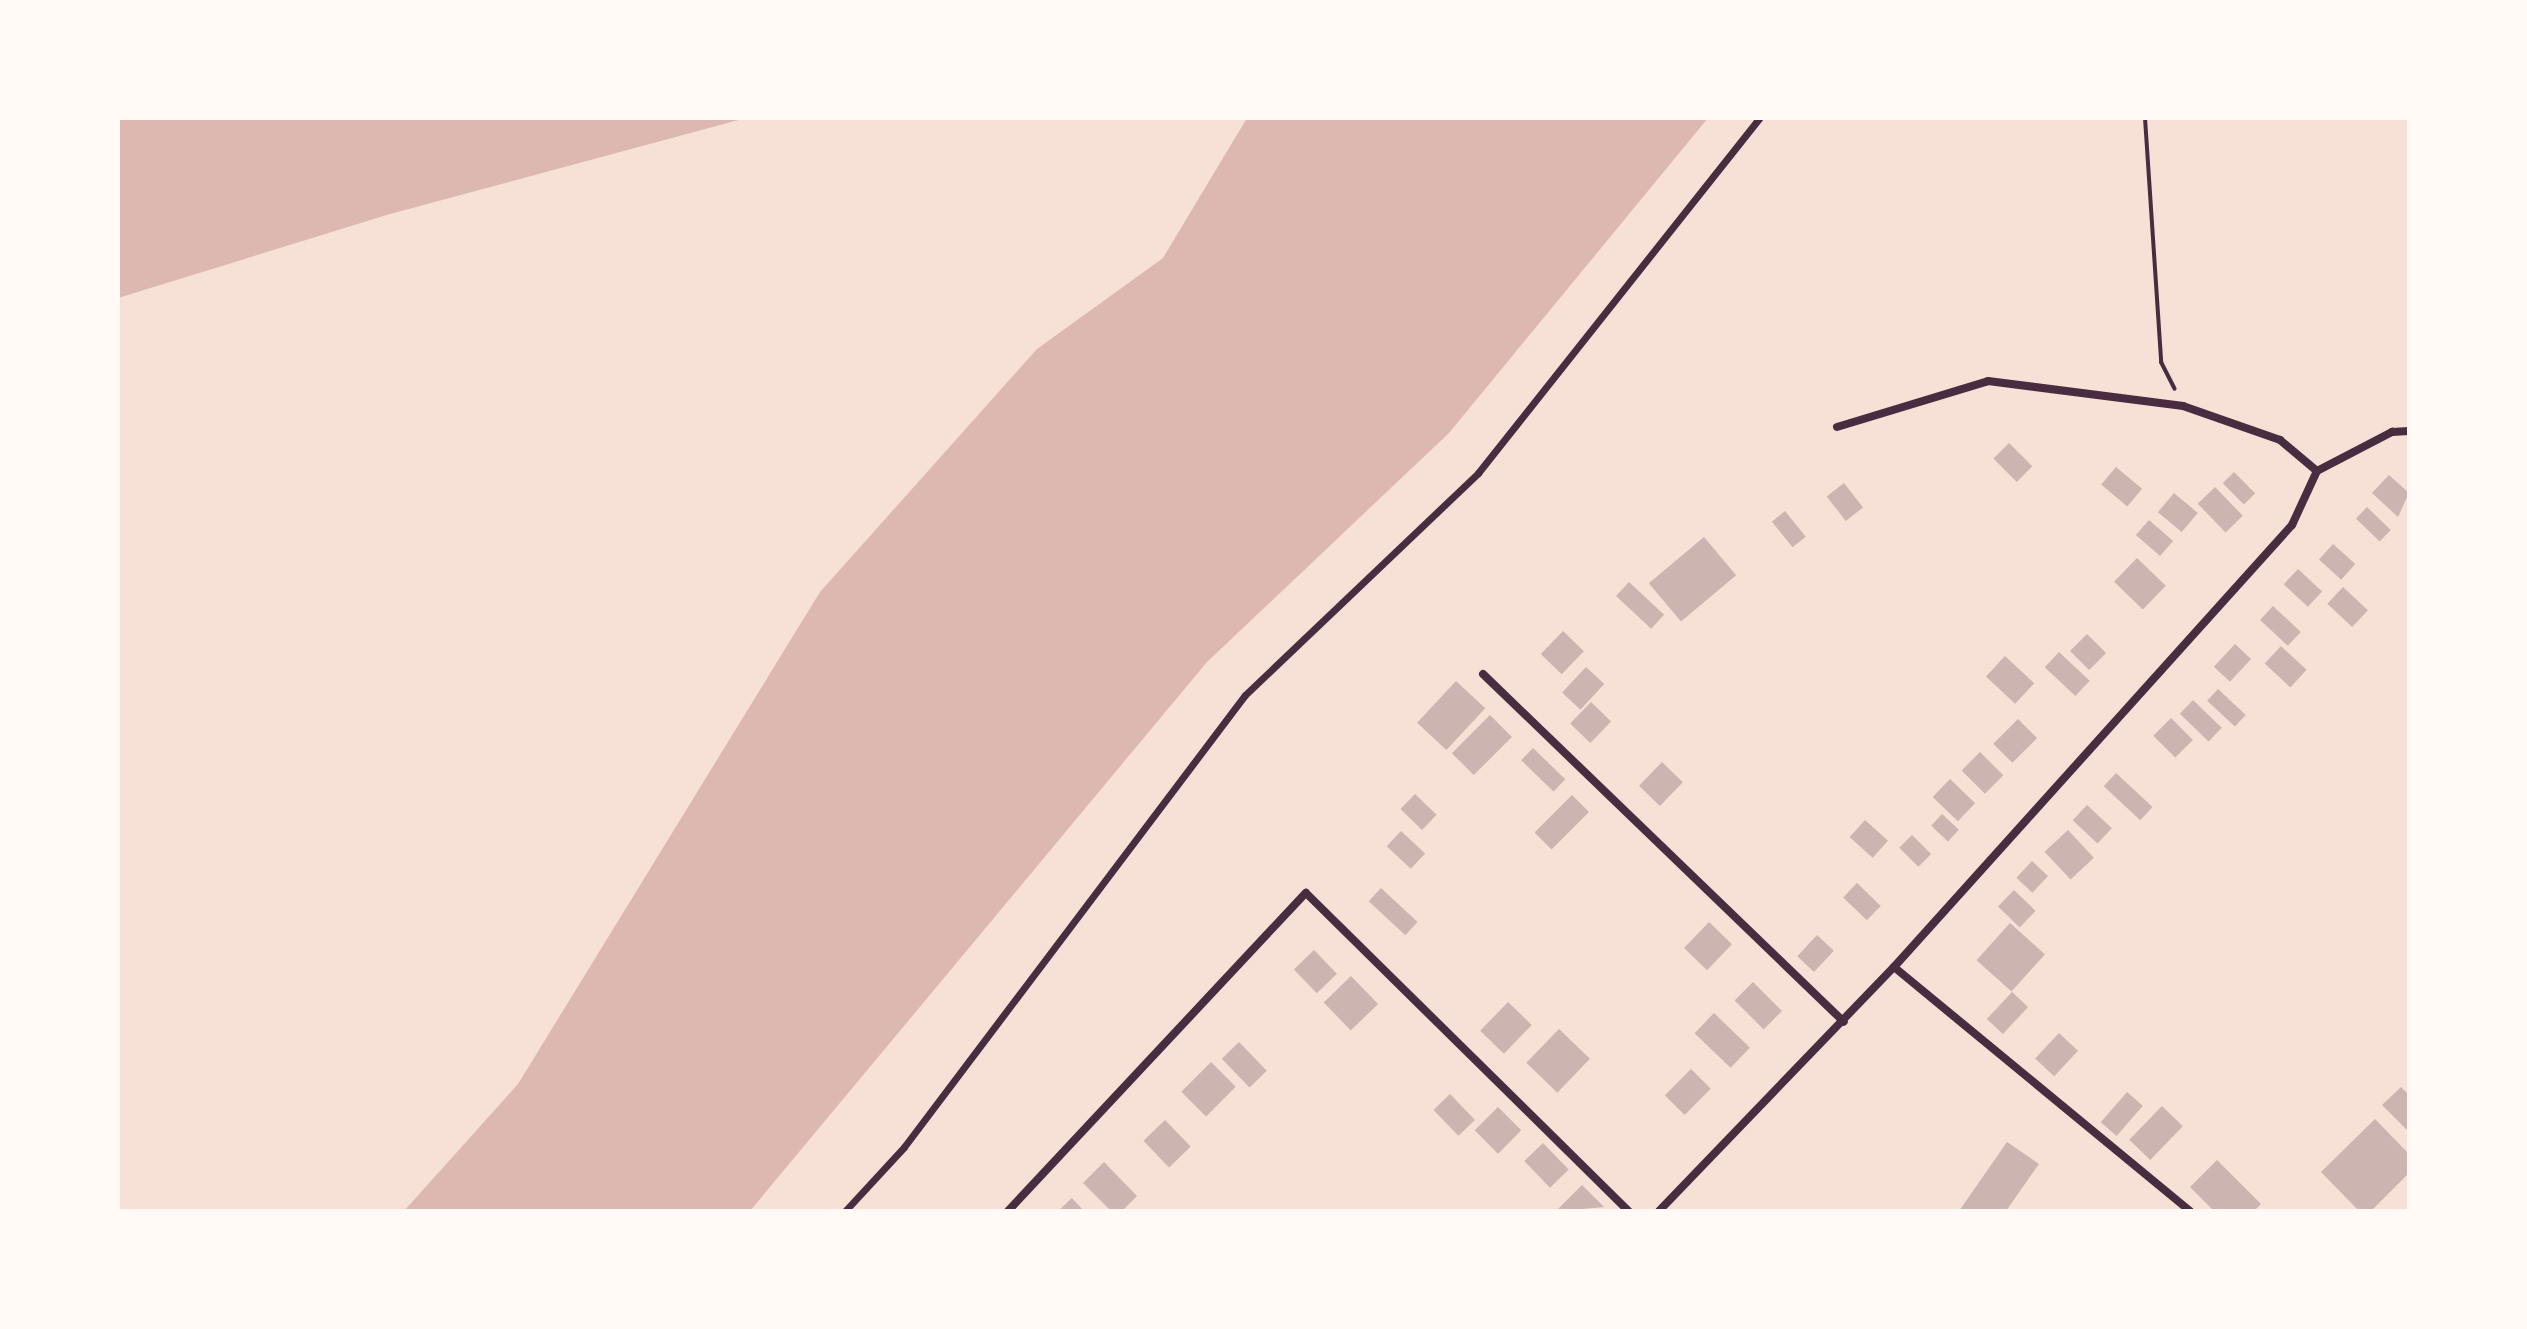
<!DOCTYPE html>
<html>
<head>
<meta charset="utf-8">
<style>
	body { margin:0 }
	#map { position:relative; width:2527px; height:1329px; overflow:hidden; background:#f7e1d7; font-family:"Sofia Sans Condensed",sans-serif }
	div>[style] { position:absolute }
	.water>* { inset:0; background:#dcb8b0 }
	.building>* { inset:0; background:#ccb4b1; transform-origin:0 0 }
	.path>* { height:4px; margin:-2px; padding:0 2px; transform-origin:2px; border-radius:2px; background:#4a2c40 }
	.pedestrian>* { height:7px; margin:-3.5px; padding:0 3.5px; transform-origin:3.5px; border-radius:3.5px; background:#4a2c40 }
	.minor>* { height:8px; margin:-4px; padding:0 4px; transform-origin:4px; border-radius:4px; background:#4a2c40 }
	span { translate:-50% -50%; white-space:nowrap; text-align:center; line-height:1.15; -webkit-text-stroke:6px #fffaf5; paint-order:stroke }
	.frame { position:absolute; inset:0; border:120px solid #fffaf5; pointer-events:none }
</style>
</head>
<body>
<div id="map">
	<div class="water">
		<i style="clip-path:polygon(118px 118px,746px 118px,390px 214px,118px 298px)"></i>
		<i style="clip-path:polygon(1247px 118px,1708px 118px,1449px 433px,1207px 662px,750px 1211px,404px 1211px,518px 1084px,820px 592px,1037px 349px,1163px 258px)"></i>
	</div>
	<div class="building">
		<i style="left:2009px;top:443px;width:33px;height:22px;rotate:45deg"></i>
		<i style="left:2116px;top:467px;width:34px;height:23px;rotate:40deg"></i>
		<i style="left:2234px;top:472px;width:30px;height:16px;rotate:45deg"></i>
		<i style="clip-path:polygon(2389px 475px,2409px 493px,2398px 517px,2372px 493px)"></i>
		<i style="left:1844px;top:483px;width:31px;height:22px;rotate:52deg"></i>
		<i style="left:2215px;top:487px;width:40px;height:24px;rotate:46deg"></i>
		<i style="left:2174px;top:493px;width:31px;height:25px;rotate:40deg"></i>
		<i style="left:2367px;top:507px;width:33px;height:16px;rotate:44deg"></i>
		<i style="left:1785px;top:511px;width:33px;height:17px;rotate:51deg"></i>
		<i style="left:2149px;top:520px;width:32px;height:20px;rotate:41deg"></i>
		<i style="left:1704px;top:537px;width:50px;height:72px;rotate:50deg"></i>
		<i style="left:2333px;top:544px;width:30px;height:21px;rotate:42deg"></i>
		<i style="left:2137px;top:558px;width:40px;height:33px;rotate:44deg"></i>
		<i style="left:2298px;top:569px;width:33px;height:21px;rotate:43deg"></i>
		<i style="left:1629px;top:582px;width:48px;height:19px;rotate:43deg"></i>
		<i style="left:2343px;top:587px;width:34px;height:23px;rotate:43deg"></i>
		<i style="left:2273px;top:606px;width:38px;height:19px;rotate:43deg"></i>
		<i style="left:1563px;top:631px;width:29px;height:32px;rotate:44deg"></i>
		<i style="left:2087px;top:634px;width:27px;height:24px;rotate:45deg"></i>
		<i style="left:2235px;top:644px;width:22px;height:31px;rotate:43deg"></i>
		<i style="left:2281px;top:646px;width:35px;height:24px;rotate:43deg"></i>
		<i style="left:2059px;top:652px;width:42px;height:21px;rotate:43deg"></i>
		<i style="left:2005px;top:656px;width:40px;height:28px;rotate:43deg"></i>
		<i style="left:1586px;top:667px;width:25px;height:35px;rotate:43deg"></i>
		<i style="left:1456px;top:681px;width:40px;height:57px;rotate:43deg"></i>
		<i style="left:2218px;top:689px;width:38px;height:16px;rotate:43deg"></i>
		<i style="left:2193px;top:700px;width:40px;height:19px;rotate:44deg"></i>
		<i style="left:1591px;top:702px;width:28px;height:30px;rotate:44deg"></i>
		<i style="left:1490px;top:715px;width:31px;height:54px;rotate:45deg"></i>
		<i style="left:2171px;top:718px;width:31px;height:25px;rotate:45deg"></i>
		<i style="left:2018px;top:719px;width:27px;height:35px;rotate:45deg"></i>
		<i style="left:1533px;top:748px;width:45px;height:17px;rotate:44deg"></i>
		<i style="left:1980px;top:752px;width:33px;height:26px;rotate:45deg"></i>
		<i style="left:1662px;top:762px;width:29px;height:33px;rotate:44deg"></i>
		<i style="left:2116px;top:773px;width:50px;height:18px;rotate:43deg"></i>
		<i style="left:1950px;top:779px;width:35px;height:25px;rotate:44deg"></i>
		<i style="left:1415px;top:794px;width:30px;height:21px;rotate:44deg"></i>
		<i style="left:1572px;top:795px;width:24px;height:53px;rotate:45deg"></i>
		<i style="left:2087px;top:805px;width:34px;height:21px;rotate:43deg"></i>
		<i style="left:1942px;top:814px;width:23px;height:16px;rotate:43deg"></i>
		<i style="left:1865px;top:820px;width:31px;height:23px;rotate:42deg"></i>
		<i style="left:2068px;top:830px;width:38px;height:32px;rotate:47deg"></i>
		<i style="left:1401px;top:831px;width:33px;height:21px;rotate:43deg"></i>
		<i style="left:1912px;top:835px;width:27px;height:18px;rotate:45deg"></i>
		<i style="left:2032px;top:861px;width:22px;height:23px;rotate:43deg"></i>
		<i style="left:1857px;top:883px;width:33px;height:20px;rotate:44deg"></i>
		<i style="left:1381px;top:888px;width:50px;height:18px;rotate:43deg"></i>
		<i style="left:2014px;top:890px;width:30px;height:23px;rotate:44deg"></i>
		<i style="left:1709px;top:922px;width:32px;height:36px;rotate:44deg"></i>
		<i style="left:2010px;top:923px;width:47px;height:50px;rotate:42deg"></i>
		<i style="left:1817px;top:935px;width:23px;height:29px;rotate:43deg"></i>
		<i style="left:1314px;top:950px;width:33px;height:28px;rotate:46deg"></i>
		<i style="left:1351px;top:976px;width:39px;height:38px;rotate:46deg"></i>
		<i style="left:1753px;top:982px;width:41px;height:26px;rotate:45deg"></i>
		<i style="left:2012px;top:992px;width:22px;height:37px;rotate:43deg"></i>
		<i style="left:1508px;top:1002px;width:33px;height:40px;rotate:44deg"></i>
		<i style="left:1714px;top:1013px;width:50px;height:28px;rotate:44deg"></i>
		<i style="left:1559px;top:1029px;width:43px;height:47px;rotate:44deg"></i>
		<i style="left:2059px;top:1033px;width:26px;height:35px;rotate:43deg"></i>
		<i style="left:1239px;top:1042px;width:40px;height:24px;rotate:46deg"></i>
		<i style="left:1211px;top:1062px;width:35px;height:42px;rotate:45deg"></i>
		<i style="left:1691px;top:1069px;width:28px;height:37px;rotate:45deg"></i>
		<i style="clip-path:polygon(2401px 1087px,2409px 1095px,2409px 1132px,2382px 1105px)"></i>
		<i style="left:2127px;top:1092px;width:21px;height:40px;rotate:41deg"></i>
		<i style="left:1450px;top:1094px;width:36px;height:23px;rotate:46deg"></i>
		<i style="left:2162px;top:1106px;width:29px;height:47px;rotate:44deg"></i>
		<i style="left:1498px;top:1107px;width:33px;height:33px;rotate:45deg"></i>
		<i style="clip-path:polygon(2375px 1119px,2409px 1154px,2409px 1173px,2371px 1211px,2359px 1211px,2321px 1172px)"></i>
		<i style="left:1165px;top:1120px;width:37px;height:30px;rotate:46deg"></i>
		<i style="clip-path:polygon(2007px 1142px,2039px 1164px,2006px 1211px,1959px 1211px)"></i>
		<i style="left:1543px;top:1143px;width:37px;height:26px;rotate:46deg"></i>
		<i style="clip-path:polygon(2217px 1160px,2261px 1204px,2254px 1211px,2214px 1211px,2190px 1187px)"></i>
		<i style="clip-path:polygon(1104px 1162px,1137px 1196px,1122px 1211px,1111px 1211px,1083px 1183px)"></i>
		<i style="clip-path:polygon(1582px 1185px,1604px 1207px,1561px 1211px,1558px 1209px)"></i>
		<i style="clip-path:polygon(1072px 1198px,1084px 1211px,1058px 1211px)"></i>
	</div>
	<div class="path">
		<i style="left:2145px;top:118px;width:245px;rotate:86.2deg"></i>
		<i style="left:2161px;top:362px;width:30px;rotate:63deg"></i>
	</div>
	<div class="pedestrian">
		<i style="left:845px;top:1211px;width:87px;rotate:-47.3deg"></i>
		<i style="left:904px;top:1147px;width:566px;rotate:-52.97deg"></i>
		<i style="left:1245px;top:695px;width:322px;rotate:-43.6deg"></i>
		<i style="left:1478px;top:473px;width:453px;rotate:-51.6deg"></i>
	</div>
	<div class="minor">
		<i style="left:1837px;top:427px;width:158px;rotate:-16.9deg"></i>
		<i style="left:1988px;top:381px;width:197px;rotate:7.3deg"></i>
		<i style="left:2183px;top:406px;width:103px;rotate:19.3deg"></i>
		<i style="left:2280px;top:440px;width:48px;rotate:40deg"></i>
		<i style="left:1483px;top:674px;width:501px;rotate:43.95deg"></i>
		<i style="left:1894px;top:967px;width:384px;rotate:39.5deg"></i>
		<i style="left:1008px;top:1211px;width:436px;rotate:-46.9deg"></i>
		<i style="left:1306px;top:893px;width:453px;rotate:44.6deg"></i>
		<i style="left:1659px;top:1211px;width:339px;rotate:-46.1deg"></i>
		<i style="left:1894px;top:967px;width:595px;rotate:-48deg"></i>
		<i style="left:2292px;top:525px;width:60px;rotate:-65.2deg"></i>
		<i style="left:2317px;top:471px;width:85px;rotate:-27.5deg"></i>
		<i style="left:2392px;top:432px;width:17px;rotate:-3deg"></i>
	</div>
	<div class="frame"></div>
</div>
</body>
</html>
